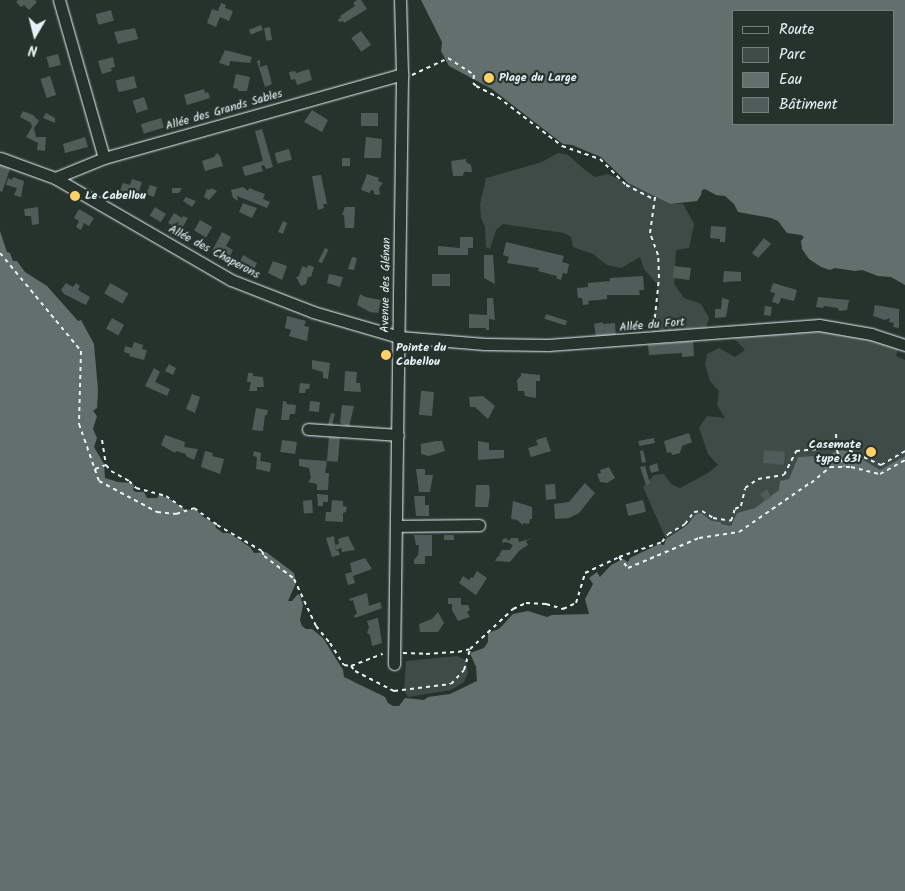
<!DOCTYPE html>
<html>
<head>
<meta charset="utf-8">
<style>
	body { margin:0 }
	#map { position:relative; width:905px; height:891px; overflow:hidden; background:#26332d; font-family:Kalam,sans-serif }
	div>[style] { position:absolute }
	.green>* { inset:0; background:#3e4b47 }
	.water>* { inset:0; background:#636f6d }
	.building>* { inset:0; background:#505c59; transform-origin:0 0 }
	.path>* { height:2px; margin-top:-1px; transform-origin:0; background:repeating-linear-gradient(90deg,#e8f1f8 0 4px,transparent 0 8px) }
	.roads { filter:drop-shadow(0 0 1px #e8f1f8) drop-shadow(0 0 1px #e8f1f8) }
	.minor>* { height:11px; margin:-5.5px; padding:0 5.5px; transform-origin:5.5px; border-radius:5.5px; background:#26332d }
	.path-bridge>* { height:2px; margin-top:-1px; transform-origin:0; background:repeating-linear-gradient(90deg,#e8f1f8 0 4px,transparent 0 8px) }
	.dots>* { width:14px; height:14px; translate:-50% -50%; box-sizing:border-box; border:2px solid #26332d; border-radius:50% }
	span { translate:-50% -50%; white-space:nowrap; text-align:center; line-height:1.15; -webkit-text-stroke:4.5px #26332d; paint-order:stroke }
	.poi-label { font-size:12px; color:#e8f1f8; font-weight:700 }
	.left { translate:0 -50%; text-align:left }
	.right { translate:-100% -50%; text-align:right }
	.street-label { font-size:12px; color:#e8f1f8 }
	.legend { position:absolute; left:732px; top:10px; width:162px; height:115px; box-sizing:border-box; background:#26332d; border:1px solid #747f7e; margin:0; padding:6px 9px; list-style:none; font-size:15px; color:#e8f1f8 }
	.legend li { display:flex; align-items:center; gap:10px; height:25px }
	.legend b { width:25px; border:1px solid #747f7e }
	.north { position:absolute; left:10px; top:10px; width:50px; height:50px; -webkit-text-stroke:4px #26332d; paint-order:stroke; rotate:188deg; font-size:14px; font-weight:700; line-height:20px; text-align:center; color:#e8f1f8 }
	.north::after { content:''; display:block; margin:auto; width:18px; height:22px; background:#e8f1f8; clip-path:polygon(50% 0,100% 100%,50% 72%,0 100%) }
</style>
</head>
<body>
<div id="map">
	<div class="green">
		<i style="clip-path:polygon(558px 153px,568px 155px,585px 170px,595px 177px,608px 174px,670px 204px,683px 204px,694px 224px,689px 248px,676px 250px,674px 284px,684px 298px,701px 304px,709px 318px,705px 331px,659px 335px,650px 330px,650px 320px,659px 305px,657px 284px,644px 269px,640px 257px,621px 268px,607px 265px,593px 254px,573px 247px,571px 237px,564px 233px,503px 224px,496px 230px,490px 249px,486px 247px,485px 227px,481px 218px,480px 204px,486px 178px,542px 162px)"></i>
		<i style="clip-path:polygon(813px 328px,856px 335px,899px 347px,896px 356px,905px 360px,905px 456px,880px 471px,852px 453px,842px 450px,826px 455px,798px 457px,789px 479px,780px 490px,755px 508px,737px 513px,734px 524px,731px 526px,720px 524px,721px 522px,712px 521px,708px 517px,692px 519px,666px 539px,643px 487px,654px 475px,664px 474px,671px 484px,680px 488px,708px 473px,718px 465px,708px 454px,699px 428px,707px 416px,725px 418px,717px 405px,719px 391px,710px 381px,705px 365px,707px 354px,719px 348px,735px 357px,745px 350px,732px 336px)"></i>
		<i style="clip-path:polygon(457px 656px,466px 660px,468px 673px,464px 682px,451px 690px,408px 697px,404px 690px,406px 661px)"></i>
	</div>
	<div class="water">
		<i style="clip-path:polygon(evenodd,421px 0,905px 0,905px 285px,891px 277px,878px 276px,862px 270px,855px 271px,835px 268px,830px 270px,821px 267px,809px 259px,802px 249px,801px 241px,804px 237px,801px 235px,787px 233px,778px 221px,771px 218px,738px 212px,734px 204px,725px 196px,716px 195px,705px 189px,702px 190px,701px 195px,697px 201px,670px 204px,628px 183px,601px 157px,572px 145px,563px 144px,492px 89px,449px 66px,441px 51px,442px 42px,421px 0,734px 11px,894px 11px,894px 124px,734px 124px,734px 11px)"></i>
		<i style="clip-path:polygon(0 231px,7px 252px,10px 253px,13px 261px,17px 261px,25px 272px,47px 286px,78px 321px,81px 320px,94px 344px,98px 390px,97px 408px,93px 411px,97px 416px,93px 429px,97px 438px,94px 447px,104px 464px,105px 478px,118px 482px,131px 483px,134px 485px,133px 490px,136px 492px,144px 492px,147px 498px,157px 498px,159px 495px,170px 499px,186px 510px,196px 509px,202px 516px,215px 524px,216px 528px,223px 533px,229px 533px,250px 547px,254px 553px,266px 552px,294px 573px,296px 583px,288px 601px,292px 601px,298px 594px,300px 596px,303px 605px,300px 620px,302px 626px,306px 629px,312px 629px,323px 638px,343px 670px,344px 677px,385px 697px,388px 703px,393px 706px,399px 706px,405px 698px,424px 700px,428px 697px,450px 694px,477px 681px,476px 667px,470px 653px,484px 648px,488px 642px,488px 633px,499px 629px,513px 614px,528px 611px,547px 617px,552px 615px,589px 614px,585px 599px,593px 584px,589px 578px,597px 572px,600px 577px,611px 565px,623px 559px,628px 562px,630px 558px,659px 544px,664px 545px,666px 539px,687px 525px,696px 514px,701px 513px,712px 521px,721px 522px,721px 524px,731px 526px,737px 513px,755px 508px,779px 490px,780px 481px,789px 479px,798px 457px,826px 455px,842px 450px,852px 453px,880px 470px,905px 456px,905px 891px,0 891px)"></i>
	</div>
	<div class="building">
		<i style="clip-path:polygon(18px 0,35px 0,37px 2px,29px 10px,24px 5px,21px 7px,16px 2px)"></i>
		<i style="clip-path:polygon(357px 0,361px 0,367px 9px,344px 23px,343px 21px,339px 22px,338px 19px,341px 18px,340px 16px,355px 6px,353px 3px)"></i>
		<i style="clip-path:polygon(221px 3px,226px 5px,225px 8px,233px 11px,229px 21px,220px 17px,216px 27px,207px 23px,212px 9px,218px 11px)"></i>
		<i style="left:111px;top:10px;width:11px;height:16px;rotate:75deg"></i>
		<i style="left:261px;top:25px;width:5px;height:13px;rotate:68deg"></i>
		<i style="left:270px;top:27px;width:13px;height:6px;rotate:81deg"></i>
		<i style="clip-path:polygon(135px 28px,138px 39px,118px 44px,114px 32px)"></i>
		<i style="left:361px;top:31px;width:17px;height:12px;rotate:54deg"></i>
		<i style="clip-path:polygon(225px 50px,252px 57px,250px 63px,230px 61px,229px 66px,219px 63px)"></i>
		<i style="left:58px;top:54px;width:11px;height:12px;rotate:75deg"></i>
		<i style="clip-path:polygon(113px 57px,115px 67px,111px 68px,112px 71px,102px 74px,98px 61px)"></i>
		<i style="clip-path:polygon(260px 60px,260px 67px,267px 65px,272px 84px,265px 87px,257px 61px)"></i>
		<i style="clip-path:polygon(309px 69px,312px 80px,297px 85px,295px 79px,291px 80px,289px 72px,295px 71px,296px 73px)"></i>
		<i style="clip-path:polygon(236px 74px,250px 77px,247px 91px,238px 91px,238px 89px,233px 88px)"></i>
		<i style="left:50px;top:76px;width:20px;height:10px;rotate:72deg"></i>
		<i style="left:134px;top:76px;width:12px;height:19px;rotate:76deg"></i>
		<i style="clip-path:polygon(204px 89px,205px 93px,208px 92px,210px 98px,187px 105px,184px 95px)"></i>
		<i style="left:144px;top:97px;width:13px;height:12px;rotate:72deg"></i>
		<i style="clip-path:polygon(312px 110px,328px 120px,322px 132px,304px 122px)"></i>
		<i style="clip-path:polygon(23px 111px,33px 115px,39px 121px,34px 128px,36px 137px,46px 137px,45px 151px,37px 150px,38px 143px,26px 137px,32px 127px,31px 123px,20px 117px)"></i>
		<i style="clip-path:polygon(46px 113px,55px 118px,55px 123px,43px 118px)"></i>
		<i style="left:361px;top:113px;width:17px;height:13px"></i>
		<i style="left:161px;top:118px;width:10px;height:21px;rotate:73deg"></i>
		<i style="clip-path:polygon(262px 129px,273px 167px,266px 169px,264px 165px,261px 166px,263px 171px,245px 176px,242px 167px,263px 161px,255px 131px)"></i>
		<i style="clip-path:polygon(85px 137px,88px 147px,65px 153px,63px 144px)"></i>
		<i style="clip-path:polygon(366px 137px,382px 139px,381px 158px,364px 158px)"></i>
		<i style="left:289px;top:149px;width:11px;height:15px;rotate:75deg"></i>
		<i style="clip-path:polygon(217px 153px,220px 156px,223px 166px,205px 171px,202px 161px,214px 157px)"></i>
		<i style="left:342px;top:158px;width:8px;height:8px"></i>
		<i style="clip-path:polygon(466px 159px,466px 162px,471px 165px,472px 172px,464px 172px,463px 176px,453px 176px,451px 161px)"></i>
		<i style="clip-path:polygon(0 165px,10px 169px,2px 192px,0 191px)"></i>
		<i style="clip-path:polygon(367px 174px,379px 178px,378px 181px,383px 183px,379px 188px,380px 194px,377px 195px,374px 194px,374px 191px,371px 190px,370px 193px,361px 190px)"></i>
		<i style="clip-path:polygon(321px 175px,327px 204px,323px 204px,324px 208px,318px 210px,312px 176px)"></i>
		<i style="clip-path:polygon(13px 177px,24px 181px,21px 197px,14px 195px,17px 188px,6px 185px,8px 178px,12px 180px)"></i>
		<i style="clip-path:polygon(132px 179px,142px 182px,137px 198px,120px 190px,123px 183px,130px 185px)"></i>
		<i style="clip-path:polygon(150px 185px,157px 187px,154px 197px,146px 194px)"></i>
		<i style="clip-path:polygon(243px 187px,248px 191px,249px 188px,265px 194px,263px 199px,270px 202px,267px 208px,237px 196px,238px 201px,233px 198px,231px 190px)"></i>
		<i style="clip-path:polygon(172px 188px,182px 188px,179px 193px,172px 193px)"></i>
		<i style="clip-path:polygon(211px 188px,217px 191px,209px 200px,204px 197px,207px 189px,210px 190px)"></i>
		<i style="clip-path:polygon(186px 197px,196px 201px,192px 207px,183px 201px)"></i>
		<i style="clip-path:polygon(243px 203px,257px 208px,252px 218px,239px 212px)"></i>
		<i style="clip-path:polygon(38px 207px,39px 224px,32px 225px,31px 216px,25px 216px,24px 209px)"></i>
		<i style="left:155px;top:207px;width:13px;height:10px;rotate:32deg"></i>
		<i style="clip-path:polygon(345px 207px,355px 207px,354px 228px,345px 228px,344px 215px,342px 215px)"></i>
		<i style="clip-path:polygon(79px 209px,94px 218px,89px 226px,84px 223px,81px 230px,76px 227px,79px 221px,74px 218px)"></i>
		<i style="clip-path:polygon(174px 213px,182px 218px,183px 216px,188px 218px,181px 230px,168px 223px)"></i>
		<i style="left:200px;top:220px;width:14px;height:12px;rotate:30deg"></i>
		<i style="clip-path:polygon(283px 221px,287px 223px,283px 234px,278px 232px)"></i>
		<i style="clip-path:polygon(711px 226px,726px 227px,725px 242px,720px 242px,720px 239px,710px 238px)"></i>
		<i style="clip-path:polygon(222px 232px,231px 237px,226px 246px,233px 250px,229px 258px,212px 251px)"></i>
		<i style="clip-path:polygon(460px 237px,473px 237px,473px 248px,468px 248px,468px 255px,438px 255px,438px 246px,460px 248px)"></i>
		<i style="clip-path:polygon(764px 238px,771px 244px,758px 258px,752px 253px)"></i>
		<i style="clip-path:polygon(506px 242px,564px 256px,562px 262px,569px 264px,567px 274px,563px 273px,561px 280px,556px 278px,557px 276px,538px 271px,539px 268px,507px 263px,509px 257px,503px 255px)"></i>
		<i style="left:325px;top:248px;width:4px;height:15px;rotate:27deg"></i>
		<i style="clip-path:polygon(243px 255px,257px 263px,253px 272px,238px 266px)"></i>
		<i style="clip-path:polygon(484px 255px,493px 255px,495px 284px,484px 278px)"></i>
		<i style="clip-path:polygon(352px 257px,357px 258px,354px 270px,348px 269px)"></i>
		<i style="clip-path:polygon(273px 261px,287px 266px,282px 280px,268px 273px)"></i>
		<i style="clip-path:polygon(308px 265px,314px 267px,311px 277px,308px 277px,306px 284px,301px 286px,296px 277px,299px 276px,302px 266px,307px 268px)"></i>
		<i style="left:674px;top:266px;width:17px;height:12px;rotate:7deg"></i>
		<i style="clip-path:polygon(724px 271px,741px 272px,741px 281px,723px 282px)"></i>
		<i style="clip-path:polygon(329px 274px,343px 277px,340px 287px,327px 283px)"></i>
		<i style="left:432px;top:274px;width:18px;height:12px"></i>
		<i style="clip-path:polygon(643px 276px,644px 290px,639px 290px,640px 295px,607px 295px,607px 299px,588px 301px,589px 304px,583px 305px,582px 298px,578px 298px,577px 288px,588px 287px,588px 283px,610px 281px,610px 278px)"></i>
		<i style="clip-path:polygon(66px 283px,73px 287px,76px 283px,80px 286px,78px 290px,90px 297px,86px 305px,64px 294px,61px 290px)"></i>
		<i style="left:110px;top:283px;width:21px;height:12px;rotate:29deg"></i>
		<i style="clip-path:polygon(773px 283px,797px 290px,794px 301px,781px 298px,779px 304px,772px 302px,775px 293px,770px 292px)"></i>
		<i style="clip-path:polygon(360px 294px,365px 297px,381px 300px,378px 313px,370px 312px,357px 305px)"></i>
		<i style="clip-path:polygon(818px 297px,849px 300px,847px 310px,839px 311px,838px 308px,824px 306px,823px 308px,816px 307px)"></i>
		<i style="clip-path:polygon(487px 298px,493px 298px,495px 320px,489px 319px,489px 330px,486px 330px,486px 328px,469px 328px,469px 314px,487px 315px)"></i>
		<i style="clip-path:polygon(722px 298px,729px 300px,726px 317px,715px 318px,715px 309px,721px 309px)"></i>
		<i style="clip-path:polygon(875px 305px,899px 309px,899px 328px,893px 327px,894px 323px,889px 322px,890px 318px,885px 320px,873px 316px)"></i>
		<i style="left:765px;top:306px;width:7px;height:9px;rotate:8deg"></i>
		<i style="left:546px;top:314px;width:22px;height:5px;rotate:18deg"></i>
		<i style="clip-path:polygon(287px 316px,306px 321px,304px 326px,309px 327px,307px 341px,289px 336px,291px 330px,285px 328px)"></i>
		<i style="left:112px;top:318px;width:14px;height:12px;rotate:30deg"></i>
		<i style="clip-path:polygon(603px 322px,603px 324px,615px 323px,616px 337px,596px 337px,594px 324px)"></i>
		<i style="clip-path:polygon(693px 341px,694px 356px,682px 357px,682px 353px,649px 355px,648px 345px)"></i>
		<i style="clip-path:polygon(134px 342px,143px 345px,142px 349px,147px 350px,144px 360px,129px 356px,130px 354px,124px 352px,125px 346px,132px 348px)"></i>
		<i style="clip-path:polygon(312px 360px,330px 363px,328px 379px,323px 378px,323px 372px,312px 369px)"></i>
		<i style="clip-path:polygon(169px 364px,176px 368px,173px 375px,165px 371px)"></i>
		<i style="clip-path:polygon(154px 368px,160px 372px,155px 382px,170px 389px,167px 396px,145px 386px)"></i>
		<i style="clip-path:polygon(345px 371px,357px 372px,356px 383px,360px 383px,361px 392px,344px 391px)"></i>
		<i style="clip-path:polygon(248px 373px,253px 373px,253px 376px,263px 377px,264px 387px,257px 387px,257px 391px,249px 391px,251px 382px,247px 382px)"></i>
		<i style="clip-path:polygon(521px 373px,540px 375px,540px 381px,536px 381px,536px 398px,525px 396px,524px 391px,518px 391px,517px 380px,521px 376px)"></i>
		<i style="clip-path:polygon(300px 383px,310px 384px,309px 389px,306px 389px,305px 393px,299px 393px)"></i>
		<i style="left:434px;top:392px;width:24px;height:13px;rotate:95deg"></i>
		<i style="clip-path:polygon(192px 394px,200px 397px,195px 413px,186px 409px)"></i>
		<i style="clip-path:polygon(483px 396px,495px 406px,488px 419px,475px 407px,470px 407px,469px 397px)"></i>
		<i style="clip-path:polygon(283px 401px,287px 402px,286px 404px,296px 405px,295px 414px,290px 414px,289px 420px,281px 420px)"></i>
		<i style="left:310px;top:401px;width:10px;height:10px;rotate:6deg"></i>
		<i style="clip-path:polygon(342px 405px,354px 406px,349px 427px,340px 423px)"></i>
		<i style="clip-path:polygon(256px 408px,268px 410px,267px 415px,265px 415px,263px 431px,252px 430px)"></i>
		<i style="left:331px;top:413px;width:4px;height:13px;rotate:14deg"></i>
		<i style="clip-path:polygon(689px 433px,692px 442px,682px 446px,680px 453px,672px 455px,671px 452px,667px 453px,664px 441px)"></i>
		<i style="clip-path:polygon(165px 435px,185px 442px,184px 447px,198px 449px,194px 460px,186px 456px,186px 454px,176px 451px,175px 453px,161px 445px)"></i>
		<i style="left:329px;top:437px;width:11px;height:24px;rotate:5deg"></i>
		<i style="clip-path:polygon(546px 437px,551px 451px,531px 457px,528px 448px,538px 445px,536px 440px)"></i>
		<i style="left:654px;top:438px;width:5px;height:16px;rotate:79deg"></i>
		<i style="left:282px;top:440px;width:15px;height:12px;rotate:8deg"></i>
		<i style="clip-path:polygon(436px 441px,442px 441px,445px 451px,429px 456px,421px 454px,421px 444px)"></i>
		<i style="clip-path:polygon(478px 441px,489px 443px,489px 450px,504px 450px,504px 458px,478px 460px)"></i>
		<i style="clip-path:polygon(643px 450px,646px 462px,642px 463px,640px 451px)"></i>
		<i style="left:764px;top:450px;width:21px;height:13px;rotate:5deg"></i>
		<i style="clip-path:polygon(205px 451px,213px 453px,212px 456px,224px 459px,220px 474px,201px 467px)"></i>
		<i style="clip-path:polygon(254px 451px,261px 453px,260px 461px,271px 463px,270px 472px,256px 469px,257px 457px,253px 456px)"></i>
		<i style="clip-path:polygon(299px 459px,327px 461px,325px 473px,329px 473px,328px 490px,317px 490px,317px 484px,308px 482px,311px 478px,309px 468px,299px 466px)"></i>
		<i style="clip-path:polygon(657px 463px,659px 471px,651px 473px,649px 466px)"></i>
		<i style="clip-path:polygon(645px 466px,650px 483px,646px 485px,640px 467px)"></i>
		<i style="clip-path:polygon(609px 467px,615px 478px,607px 483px,600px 482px,597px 474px,601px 473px,600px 470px)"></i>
		<i style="clip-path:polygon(416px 469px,425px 469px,425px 475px,433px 475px,430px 492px,419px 492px)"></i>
		<i style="clip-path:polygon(585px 483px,595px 493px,579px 513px,569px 518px,555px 519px,554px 504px,569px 502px)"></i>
		<i style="left:555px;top:484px;width:15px;height:10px;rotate:86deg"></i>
		<i style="clip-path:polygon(476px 485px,489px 485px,490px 494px,488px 507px,475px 507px)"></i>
		<i style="clip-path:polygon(767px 489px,771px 497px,765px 501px,760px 494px)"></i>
		<i style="clip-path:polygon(317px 494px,328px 495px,328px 502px,323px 502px,323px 506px,318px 506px)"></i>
		<i style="clip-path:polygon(414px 496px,425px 496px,425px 505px,429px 505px,429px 516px,416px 516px)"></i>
		<i style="left:312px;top:500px;width:13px;height:9px;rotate:86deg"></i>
		<i style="clip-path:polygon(332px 500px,343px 501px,343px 506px,347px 507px,346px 512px,343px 513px,343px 522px,325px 521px,326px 512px,331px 512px)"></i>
		<i style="left:643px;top:500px;width:12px;height:18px;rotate:76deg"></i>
		<i style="clip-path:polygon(513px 501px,532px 507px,532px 519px,530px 519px,529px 524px,523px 523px,523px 525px,517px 520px,511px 519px)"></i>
		<i style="clip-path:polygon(414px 535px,432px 535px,432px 556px,425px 556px,425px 564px,414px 564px,414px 560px,418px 555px,419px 545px,416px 545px)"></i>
		<i style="left:444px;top:535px;width:10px;height:5px"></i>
		<i style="clip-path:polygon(334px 536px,336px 551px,338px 550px,340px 555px,332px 557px,326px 538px)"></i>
		<i style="clip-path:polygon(348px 536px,355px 550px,342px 552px,341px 548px,336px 550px,335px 545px,339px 544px,338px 539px)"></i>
		<i style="clip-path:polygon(506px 538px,509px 541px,511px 538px,518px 538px,519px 542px,533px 538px,526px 541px,528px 545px,520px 550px,510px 562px,495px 561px,498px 556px,501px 556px,499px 555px,502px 550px,510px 550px,513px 545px,506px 542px,502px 543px,503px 539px)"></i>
		<i style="clip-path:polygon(365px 558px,372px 569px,353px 576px,355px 583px,348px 585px,345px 574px,352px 572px,350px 563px)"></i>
		<i style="clip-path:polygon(477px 571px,487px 578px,476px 595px,459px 583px,463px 576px,469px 580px,471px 577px,473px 578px)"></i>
		<i style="clip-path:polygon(367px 593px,369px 606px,380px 602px,382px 608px,355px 618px,354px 615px,357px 614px,353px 600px,350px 601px,349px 599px)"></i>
		<i style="clip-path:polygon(448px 598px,461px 598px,461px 605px,468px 605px,470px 610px,467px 612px,470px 617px,458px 621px,452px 610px,452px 604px,448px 604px)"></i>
		<i style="clip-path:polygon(438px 612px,444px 623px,438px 632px,420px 632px,419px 624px,432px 619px)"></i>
		<i style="clip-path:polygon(378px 618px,382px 643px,372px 646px,370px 635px,367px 633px,369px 627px,367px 621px)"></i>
	</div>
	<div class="path">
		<i style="left:412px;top:75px;width:40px;rotate:-25deg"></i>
		<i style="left:448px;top:58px;width:31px;rotate:33deg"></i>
		<i style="left:474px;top:75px;width:8px;rotate:97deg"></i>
		<i style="left:473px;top:83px;width:4px;rotate:45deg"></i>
		<i style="left:476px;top:86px;width:25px;rotate:27deg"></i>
		<i style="left:498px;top:97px;width:81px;rotate:37.4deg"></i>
		<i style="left:562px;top:146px;width:40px;rotate:18.9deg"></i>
		<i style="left:600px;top:159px;width:37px;rotate:45deg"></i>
		<i style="left:626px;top:185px;width:31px;rotate:27deg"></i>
		<i style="left:0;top:253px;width:127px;rotate:50.4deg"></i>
		<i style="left:81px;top:351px;width:73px;rotate:91.6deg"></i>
		<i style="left:79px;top:424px;width:60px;rotate:70.7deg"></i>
		<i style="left:99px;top:481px;width:66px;rotate:28.1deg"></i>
		<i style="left:157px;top:512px;width:19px;rotate:6deg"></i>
		<i style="left:176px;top:514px;width:19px;rotate:-18deg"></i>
		<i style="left:194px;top:508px;width:29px;rotate:36deg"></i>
		<i style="left:217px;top:525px;width:52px;rotate:30deg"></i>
		<i style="left:262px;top:551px;width:5px;rotate:68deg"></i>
		<i style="left:264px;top:556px;width:38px;rotate:37deg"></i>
		<i style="left:294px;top:579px;width:52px;rotate:64.9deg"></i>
		<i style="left:316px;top:626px;width:22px;rotate:51deg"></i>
		<i style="left:330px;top:643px;width:26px;rotate:58deg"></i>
		<i style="left:344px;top:665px;width:7px;rotate:8deg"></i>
		<i style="left:351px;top:666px;width:6px;rotate:51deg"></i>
		<i style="left:355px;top:671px;width:44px;rotate:27.1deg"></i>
		<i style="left:394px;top:691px;width:57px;rotate:-7deg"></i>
		<i style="left:451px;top:684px;width:19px;rotate:-47deg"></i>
		<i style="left:464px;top:670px;width:22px;rotate:-74deg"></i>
		<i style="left:470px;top:649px;width:59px;rotate:-42.9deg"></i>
		<i style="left:513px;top:609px;width:14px;rotate:-25deg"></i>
		<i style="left:526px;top:603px;width:20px;rotate:3deg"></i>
		<i style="left:546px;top:604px;width:18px;rotate:16deg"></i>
		<i style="left:563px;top:609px;width:14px;rotate:-25deg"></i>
		<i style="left:576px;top:603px;width:31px;rotate:-73deg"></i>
		<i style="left:585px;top:573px;width:38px;rotate:-25deg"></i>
		<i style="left:619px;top:557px;width:46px;rotate:-19.2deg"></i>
		<i style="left:662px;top:542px;width:10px;rotate:-53deg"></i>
		<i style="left:668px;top:534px;width:20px;rotate:-30deg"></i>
		<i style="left:685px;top:524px;width:15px;rotate:-53deg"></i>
		<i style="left:694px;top:512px;width:8px;rotate:-7deg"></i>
		<i style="left:702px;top:511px;width:13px;rotate:32deg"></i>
		<i style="left:713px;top:518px;width:18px;rotate:9deg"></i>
		<i style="left:731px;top:521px;width:13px;rotate:-72deg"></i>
		<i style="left:735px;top:509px;width:7px;rotate:-27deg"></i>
		<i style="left:741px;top:506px;width:18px;rotate:-77deg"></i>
		<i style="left:745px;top:488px;width:16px;rotate:-35deg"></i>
		<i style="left:758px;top:479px;width:26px;rotate:-9deg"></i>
		<i style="left:784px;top:475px;width:27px;rotate:-63deg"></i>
		<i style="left:796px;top:451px;width:37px;rotate:-5deg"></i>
		<i style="left:654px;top:326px;width:48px;rotate:-84.1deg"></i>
		<i style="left:659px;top:278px;width:23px;rotate:-92deg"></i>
		<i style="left:658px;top:255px;width:23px;rotate:-110deg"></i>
		<i style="left:650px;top:233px;width:37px;rotate:-82deg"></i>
		<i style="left:836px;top:434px;width:17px;rotate:87deg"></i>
		<i style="left:837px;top:451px;width:17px;rotate:66deg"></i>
		<i style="left:102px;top:440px;width:25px;rotate:81deg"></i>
		<i style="left:106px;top:465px;width:8px;rotate:50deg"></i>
		<i style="left:111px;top:471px;width:21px;rotate:29deg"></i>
		<i style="left:129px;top:481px;width:10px;rotate:45deg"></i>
		<i style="left:136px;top:488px;width:31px;rotate:15deg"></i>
		<i style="left:166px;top:496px;width:24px;rotate:35deg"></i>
		<i style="left:842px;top:447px;width:43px;rotate:24.8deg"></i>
		<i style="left:881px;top:465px;width:28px;rotate:-30deg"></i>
		<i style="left:95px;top:469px;width:12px;rotate:-20deg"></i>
		<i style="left:811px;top:483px;width:25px;rotate:-40deg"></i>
		<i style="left:830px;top:467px;width:21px"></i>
		<i style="left:851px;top:467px;width:30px;rotate:14deg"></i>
		<i style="left:880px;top:474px;width:29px;rotate:-29deg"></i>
		<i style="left:619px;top:557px;width:14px;rotate:51deg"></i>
		<i style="left:628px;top:568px;width:77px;rotate:-22.9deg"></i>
		<i style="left:699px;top:538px;width:40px;rotate:-8.5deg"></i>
		<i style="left:739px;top:532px;width:86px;rotate:-34.6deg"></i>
		<i style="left:403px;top:653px;width:23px;rotate:2deg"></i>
		<i style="left:426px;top:654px;width:32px;rotate:-4deg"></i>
		<i style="left:458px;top:652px;width:12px;rotate:-14deg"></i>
		<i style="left:351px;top:666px;width:34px;rotate:-21deg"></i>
	</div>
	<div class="roads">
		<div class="minor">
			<i style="left:59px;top:0;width:164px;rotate:74.1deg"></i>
			<i style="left:0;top:158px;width:59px;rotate:20deg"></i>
			<i style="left:55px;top:178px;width:203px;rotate:30.1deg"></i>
			<i style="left:231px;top:280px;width:88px;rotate:21.3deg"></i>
			<i style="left:313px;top:312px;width:90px;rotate:16.2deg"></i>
			<i style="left:399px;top:337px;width:86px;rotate:4.7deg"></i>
			<i style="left:485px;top:344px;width:63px;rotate:0.9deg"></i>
			<i style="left:548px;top:345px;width:272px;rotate:-4.2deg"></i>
			<i style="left:819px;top:325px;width:53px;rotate:9.8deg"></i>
			<i style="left:871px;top:334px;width:36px;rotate:18deg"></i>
			<i style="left:55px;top:178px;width:53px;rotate:-22.2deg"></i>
			<i style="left:104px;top:158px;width:310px;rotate:-15.7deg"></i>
			<i style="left:308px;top:429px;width:90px;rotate:3.8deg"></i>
			<i style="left:396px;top:526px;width:83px;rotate:-0.7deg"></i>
			<i style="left:394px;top:664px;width:590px;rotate:-89.22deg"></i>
			<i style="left:402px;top:74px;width:74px;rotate:-91.5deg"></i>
		</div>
	</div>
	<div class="path-bridge">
		<i style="left:833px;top:448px;width:9px;rotate:-6deg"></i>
	</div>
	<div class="dots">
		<i style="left:489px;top:78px;background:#ffd166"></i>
		<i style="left:75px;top:196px;background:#ffd166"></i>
		<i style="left:386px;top:355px;background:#ffd166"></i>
		<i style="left:871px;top:452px;background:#ffd166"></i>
	</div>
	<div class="poi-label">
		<span class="left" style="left:499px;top:78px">Plage du Large</span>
		<span class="left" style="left:85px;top:196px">Le Cabellou</span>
		<span class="left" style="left:396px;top:355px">Pointe du<br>Cabellou</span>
		<span class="right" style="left:861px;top:452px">Casemate<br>type 631</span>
	</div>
	<div class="street-label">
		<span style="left:224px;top:110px;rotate:-16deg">Allée des Grands Sables</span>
		<span style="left:214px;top:252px;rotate:28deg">Allée des Chaperons</span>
		<span style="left:386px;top:285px;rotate:-89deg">Avenue des Glénan</span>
		<span style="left:652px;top:325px;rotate:-5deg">Allée du Fort</span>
	</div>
	<ul class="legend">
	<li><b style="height:6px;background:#26332d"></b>Route</li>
	<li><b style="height:14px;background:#3e4b47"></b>Parc</li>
	<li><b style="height:14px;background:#636f6d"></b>Eau</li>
	<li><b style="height:14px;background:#505c59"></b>Bâtiment</li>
	</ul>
	<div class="north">N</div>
</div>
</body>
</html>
